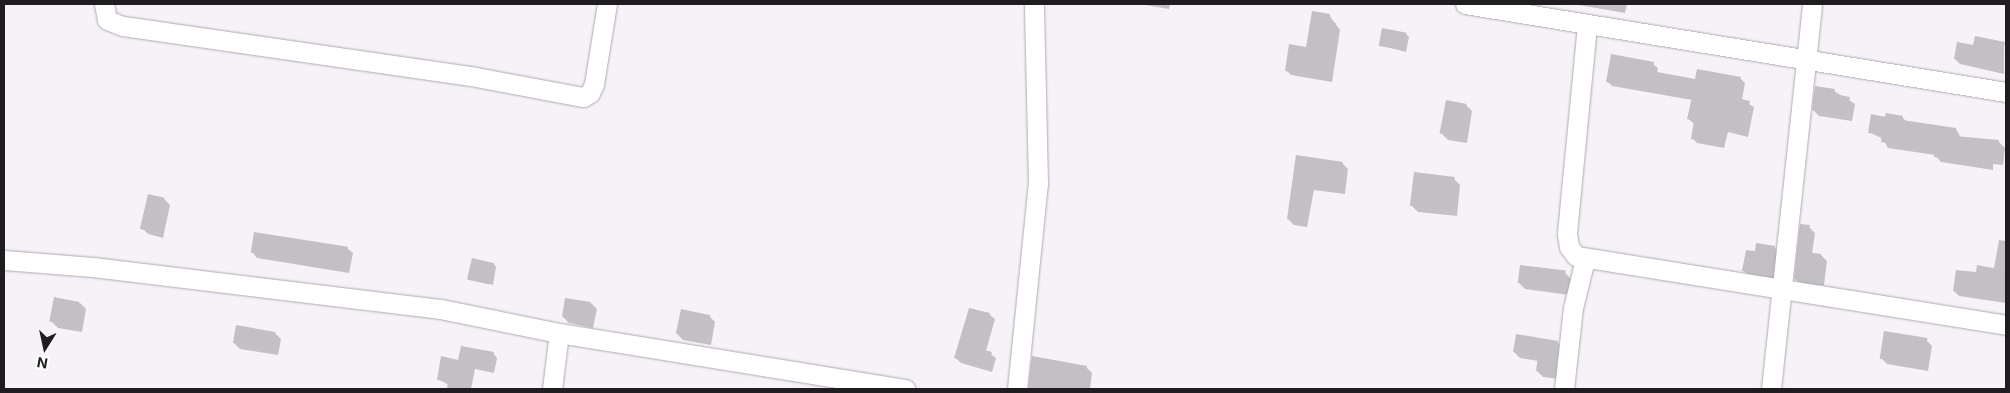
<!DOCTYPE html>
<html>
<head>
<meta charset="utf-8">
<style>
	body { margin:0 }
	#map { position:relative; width:2010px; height:393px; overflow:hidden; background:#f6f2f8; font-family:Inter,sans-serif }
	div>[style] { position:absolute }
	.shadow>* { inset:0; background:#0003 }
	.building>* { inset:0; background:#c4bfc5; transform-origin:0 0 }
	.roads { filter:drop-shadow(0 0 1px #aeaab0) drop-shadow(0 0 1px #aeaab0) }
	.minor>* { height:19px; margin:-9.5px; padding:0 9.5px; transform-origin:9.5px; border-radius:9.5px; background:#fff }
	span { translate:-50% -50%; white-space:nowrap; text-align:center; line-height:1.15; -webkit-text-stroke:4px #fff; paint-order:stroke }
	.frame { position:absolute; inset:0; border:5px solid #1f1d1f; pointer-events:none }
	.north { position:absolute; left:20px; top:323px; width:50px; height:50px; -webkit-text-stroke:4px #fff; paint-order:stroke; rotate:190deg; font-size:14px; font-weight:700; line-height:20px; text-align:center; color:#1f1d1f }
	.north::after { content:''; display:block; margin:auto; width:18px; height:22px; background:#1f1d1f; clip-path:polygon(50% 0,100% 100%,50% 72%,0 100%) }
</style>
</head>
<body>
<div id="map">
	<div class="shadow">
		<i style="clip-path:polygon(1139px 4px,1170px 4px,1169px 9px)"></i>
		<i style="clip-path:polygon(1573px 4px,1627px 4px,1625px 13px)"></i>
		<i style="clip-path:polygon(1329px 15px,1340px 30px,1332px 82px,1291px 75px,1286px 70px,1307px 48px)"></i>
		<i style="clip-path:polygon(1406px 34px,1409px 37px,1406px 52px,1380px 45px)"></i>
		<i style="clip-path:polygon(2004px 43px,2004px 74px,1960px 64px,1955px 59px,1974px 46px)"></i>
		<i style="clip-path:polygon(1653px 64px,1658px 68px,1657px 73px,1696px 80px,1741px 79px,1745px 83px,1742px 100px,1754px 107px,1748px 137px,1728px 132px,1724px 148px,1697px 143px,1692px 138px,1694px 124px,1689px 119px,1692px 100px,1612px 86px,1607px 81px)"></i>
		<i style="clip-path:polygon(1834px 91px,1855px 104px,1852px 121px,1819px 116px,1813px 110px)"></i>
		<i style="clip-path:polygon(1466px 105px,1472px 111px,1467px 143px,1448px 140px,1442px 134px)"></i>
		<i style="clip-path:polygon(1872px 116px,1902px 117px,1907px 122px,1956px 129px,1961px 138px,1999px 142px,2005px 148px,2003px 165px,1993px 164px,1993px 170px,1941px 162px,1935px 155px,1888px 148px,1883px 139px,1869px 132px)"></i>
		<i style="clip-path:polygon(1297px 157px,1342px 163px,1348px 169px,1345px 194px,1314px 190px,1307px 227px,1294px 225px,1288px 219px)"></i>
		<i style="clip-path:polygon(1454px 179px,1460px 185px,1457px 216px,1418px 212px,1412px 206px)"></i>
		<i style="clip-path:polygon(164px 199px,170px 205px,163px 238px,148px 234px,142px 228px)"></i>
		<i style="clip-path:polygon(1809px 227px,1815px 233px,1812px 254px,1821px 255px,1827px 261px,1824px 285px,1801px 285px,1795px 279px)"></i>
		<i style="clip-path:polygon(1999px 240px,2006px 241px,2006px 303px,1959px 296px,1954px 291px,1977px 274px,1978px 266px,1994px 268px)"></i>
		<i style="clip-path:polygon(1774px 247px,1780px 253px,1777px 281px,1750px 277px,1744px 271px,1756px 253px)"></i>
		<i style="clip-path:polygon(347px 248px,353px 253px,349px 273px,257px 258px,252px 252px)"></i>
		<i style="clip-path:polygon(494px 264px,496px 267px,493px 285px,469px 278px)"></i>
		<i style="clip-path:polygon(1565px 273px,1571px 279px,1569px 295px,1525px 289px,1519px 283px)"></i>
		<i style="clip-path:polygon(80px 303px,86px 309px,82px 332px,58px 328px,52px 322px)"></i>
		<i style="clip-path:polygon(591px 303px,597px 309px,593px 328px,569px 323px,563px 317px)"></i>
		<i style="clip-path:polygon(970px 309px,990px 315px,995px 319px,986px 351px,996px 358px,992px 372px,961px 363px,956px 358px)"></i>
		<i style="clip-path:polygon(709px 316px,715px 322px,711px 345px,683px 340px,677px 334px)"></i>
		<i style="clip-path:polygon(275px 333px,281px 339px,278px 355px,240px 349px,234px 343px)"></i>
		<i style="clip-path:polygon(1926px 340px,1932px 346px,1928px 371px,1887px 364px,1881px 358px)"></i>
		<i style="clip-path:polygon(1557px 342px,1563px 348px,1560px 379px,1543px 377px,1537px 371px,1539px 361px,1520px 358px,1514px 352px)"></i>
		<i style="clip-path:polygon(493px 353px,497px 358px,494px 373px,475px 369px,471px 389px,448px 389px,449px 385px,438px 379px)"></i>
		<i style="clip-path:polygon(1033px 358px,1086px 367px,1092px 373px,1090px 389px,1029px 389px)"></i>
	</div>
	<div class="building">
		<i style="clip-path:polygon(1312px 11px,1330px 14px,1329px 23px,1336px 23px,1327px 77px,1285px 71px,1289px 44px,1306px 47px)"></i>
		<i style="left:1382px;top:28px;width:25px;height:18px;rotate:11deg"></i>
		<i style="clip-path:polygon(1975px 36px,2005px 42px,1999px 70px,1954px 59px,1957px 42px,1973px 45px)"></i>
		<i style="clip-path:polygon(1611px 54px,1654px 62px,1652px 71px,1695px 79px,1697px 69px,1741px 77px,1737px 98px,1750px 101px,1743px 132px,1723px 128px,1720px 144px,1691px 139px,1694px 121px,1687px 119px,1692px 97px,1606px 82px)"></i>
		<i style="clip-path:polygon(1815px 86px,1835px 89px,1834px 94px,1850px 97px,1846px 116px,1812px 110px)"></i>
		<i style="left:1446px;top:100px;width:21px;height:34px;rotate:11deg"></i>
		<i style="clip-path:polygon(1886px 113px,1903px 116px,1902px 120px,1956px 128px,1955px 136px,1999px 140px,1997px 159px,1988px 158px,1987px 165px,1934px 157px,1935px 150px,1881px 142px,1882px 135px,1868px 133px,1871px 114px,1885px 117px)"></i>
		<i style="clip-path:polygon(1296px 155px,1343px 162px,1339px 189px,1308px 184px,1302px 222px,1287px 219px)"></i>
		<i style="left:1414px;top:172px;width:41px;height:34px;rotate:7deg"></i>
		<i style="left:148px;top:194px;width:17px;height:36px;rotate:13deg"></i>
		<i style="clip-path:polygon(1800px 224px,1810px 225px,1806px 252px,1821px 254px,1818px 280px,1794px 279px)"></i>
		<i style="left:254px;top:232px;width:95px;height:21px;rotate:9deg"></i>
		<i style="clip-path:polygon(1756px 243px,1775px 246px,1772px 276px,1742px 271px,1746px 250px,1755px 251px)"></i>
		<i style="left:472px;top:258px;width:23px;height:22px;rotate:13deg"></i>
		<i style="left:1520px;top:265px;width:46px;height:18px;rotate:7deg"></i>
		<i style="clip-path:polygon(1977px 265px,2006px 271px,2006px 299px,1953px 291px,1956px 270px,1976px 272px)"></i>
		<i style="left:54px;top:297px;width:26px;height:25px;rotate:11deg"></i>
		<i style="left:565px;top:298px;width:26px;height:19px;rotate:9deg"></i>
		<i style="clip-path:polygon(969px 308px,990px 313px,981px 349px,992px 352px,987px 368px,954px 358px)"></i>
		<i style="left:681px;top:309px;width:30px;height:25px;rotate:12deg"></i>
		<i style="left:236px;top:325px;width:40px;height:18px;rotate:10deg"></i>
		<i style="left:1884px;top:331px;width:44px;height:28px;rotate:9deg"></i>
		<i style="clip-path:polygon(1516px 334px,1558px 341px,1554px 374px,1536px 371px,1538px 356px,1513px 352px)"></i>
		<i style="clip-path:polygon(461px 346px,494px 352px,490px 370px,471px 366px,467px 389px,447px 389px,448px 382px,437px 380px,441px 356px,458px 360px)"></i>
		<i style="clip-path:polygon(1032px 356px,1087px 366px,1083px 389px,1028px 389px)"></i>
	</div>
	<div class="roads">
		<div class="minor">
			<i style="left:104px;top:4px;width:16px;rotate:79deg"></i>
			<i style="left:107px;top:20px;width:17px;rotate:21deg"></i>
			<i style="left:123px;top:26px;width:357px;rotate:8.2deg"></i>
			<i style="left:476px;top:77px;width:109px;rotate:10.6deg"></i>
			<i style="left:583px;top:97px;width:8px;rotate:-30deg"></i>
			<i style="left:590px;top:93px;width:10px;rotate:-66deg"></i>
			<i style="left:594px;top:84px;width:81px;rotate:-80.8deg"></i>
			<i style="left:1465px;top:4px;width:548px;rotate:9.24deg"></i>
			<i style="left:1587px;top:25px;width:210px;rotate:95.5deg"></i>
			<i style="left:1567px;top:234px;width:13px;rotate:81deg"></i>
			<i style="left:1569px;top:247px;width:11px;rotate:52deg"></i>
			<i style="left:1576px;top:256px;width:436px;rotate:9.1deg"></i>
			<i style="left:4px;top:260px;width:89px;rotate:4.5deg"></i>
			<i style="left:93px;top:267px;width:351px;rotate:6.9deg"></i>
			<i style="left:441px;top:309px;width:120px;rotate:11.5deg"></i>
			<i style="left:559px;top:333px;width:351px;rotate:9.2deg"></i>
			<i style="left:552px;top:389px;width:56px;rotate:-82.9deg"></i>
			<i style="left:1017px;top:389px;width:206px;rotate:-84.2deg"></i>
			<i style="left:1038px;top:184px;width:180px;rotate:-91.3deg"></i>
			<i style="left:1564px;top:389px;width:81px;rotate:-83.7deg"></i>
			<i style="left:1573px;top:308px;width:50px;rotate:-76.2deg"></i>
			<i style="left:1771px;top:389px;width:387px;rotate:-83.9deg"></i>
		</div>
	</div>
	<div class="frame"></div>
	<div class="north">N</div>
</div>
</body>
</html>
